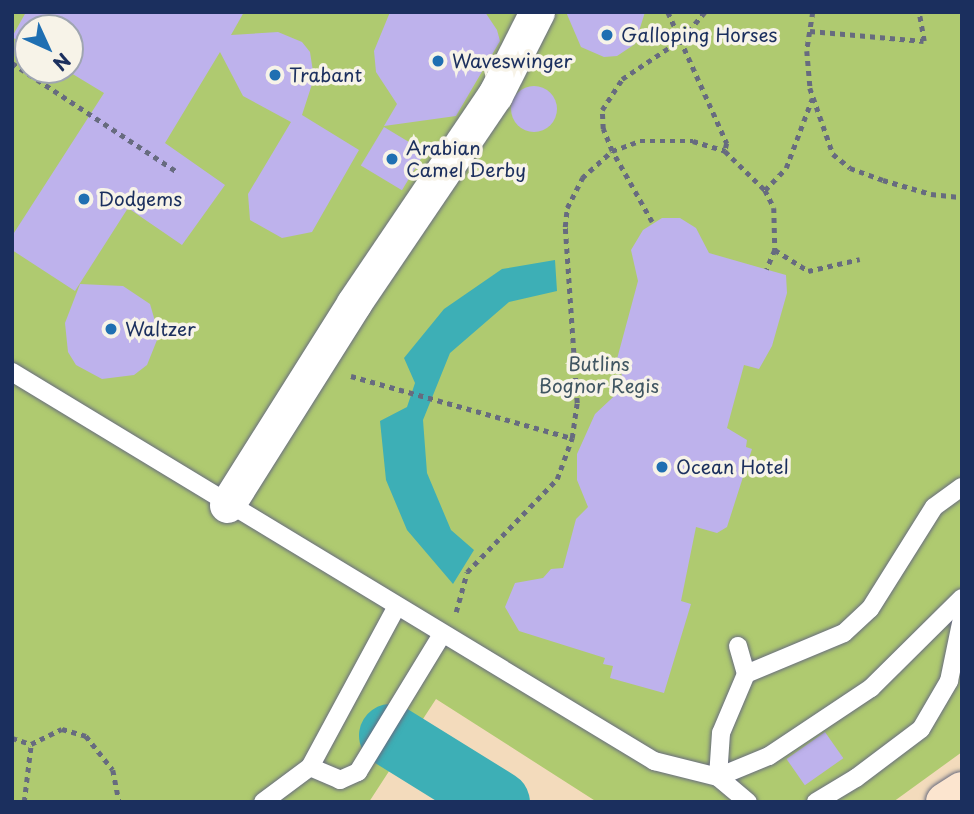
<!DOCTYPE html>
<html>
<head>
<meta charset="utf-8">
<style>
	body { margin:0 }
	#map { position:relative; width:974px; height:814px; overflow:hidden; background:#f3dbbc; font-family:"Playpen Sans",sans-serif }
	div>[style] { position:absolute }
	.green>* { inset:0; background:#afca70 }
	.water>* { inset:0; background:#3dafb6 }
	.river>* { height:63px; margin:-31.5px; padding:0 31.5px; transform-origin:31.5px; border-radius:31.5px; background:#3dafb6 }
	.building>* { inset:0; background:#beb2ec; transform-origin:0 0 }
	.round { border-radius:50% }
	.path>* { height:4.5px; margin-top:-2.25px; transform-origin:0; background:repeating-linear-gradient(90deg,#676b7f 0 5px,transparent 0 10px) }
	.roads { filter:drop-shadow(0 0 2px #676b7f) drop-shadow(0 0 2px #676b7f) }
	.lane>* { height:18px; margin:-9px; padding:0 9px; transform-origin:9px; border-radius:9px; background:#fff }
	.street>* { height:35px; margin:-17.5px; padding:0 17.5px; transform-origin:17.5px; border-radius:17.5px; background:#fff }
	.secondary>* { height:38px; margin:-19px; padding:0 19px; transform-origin:19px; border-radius:19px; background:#fce5cf }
	.dots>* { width:19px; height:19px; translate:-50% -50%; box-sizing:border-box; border:4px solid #f7f3e8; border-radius:50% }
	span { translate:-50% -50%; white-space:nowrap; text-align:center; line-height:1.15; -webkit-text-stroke:7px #f7f3e8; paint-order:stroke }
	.poi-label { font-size:19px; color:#1b2f5e }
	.left { translate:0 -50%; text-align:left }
	.park-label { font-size:19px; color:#405662 }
	.frame { position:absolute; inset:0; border:14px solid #1b2f5e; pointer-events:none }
	.north { position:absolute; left:14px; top:14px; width:70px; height:70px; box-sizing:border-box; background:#f7f3e8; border:2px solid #9fa5b1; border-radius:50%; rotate:135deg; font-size:19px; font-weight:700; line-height:28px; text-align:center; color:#1b2f5e }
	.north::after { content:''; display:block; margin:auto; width:24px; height:32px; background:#1f6fb2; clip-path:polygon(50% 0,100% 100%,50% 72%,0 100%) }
</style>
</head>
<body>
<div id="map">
	<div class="green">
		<i style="clip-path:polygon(evenodd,12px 12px,962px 12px,962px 752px,893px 802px,597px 802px,436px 699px,369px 802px,12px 802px,12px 12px,28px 28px,70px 28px,70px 70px,28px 70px,28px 28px)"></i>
	</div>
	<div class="water">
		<i style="clip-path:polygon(555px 260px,557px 291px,509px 302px,450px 353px,423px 420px,427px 473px,451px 530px,474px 550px,453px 584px,407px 530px,386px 480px,380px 421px,407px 407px,415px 383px,404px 358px,444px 309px,502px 269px)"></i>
	</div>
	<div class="river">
		<i style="left:390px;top:735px;width:127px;rotate:31.8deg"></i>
	</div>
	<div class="building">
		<i style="clip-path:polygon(26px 12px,244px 12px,231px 35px,278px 32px,302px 42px,310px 52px,314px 78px,302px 115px,359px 150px,312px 232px,282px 238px,250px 220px,248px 194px,291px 122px,243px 96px,220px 52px,165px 143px,225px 185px,182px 245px,128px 208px,75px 291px,12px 250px,12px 236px,104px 93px,66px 70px,70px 70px,70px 28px,28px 28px,28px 47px,12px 37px)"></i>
		<i style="clip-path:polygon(390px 12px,485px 12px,497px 30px,500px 41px,456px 116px,384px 126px,397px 104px,376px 72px,374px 51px)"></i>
		<i style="clip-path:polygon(566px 12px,645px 12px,635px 44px,617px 56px,604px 57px,581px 47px)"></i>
		<i class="round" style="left:511px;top:86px;width:46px;height:46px"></i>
		<i style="left:384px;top:127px;width:48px;height:45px;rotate:31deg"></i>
		<i style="clip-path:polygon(662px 218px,680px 218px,696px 228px,709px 253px,786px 275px,787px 293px,772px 346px,759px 369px,744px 365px,727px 428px,747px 440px,746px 447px,752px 449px,727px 527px,717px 533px,696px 527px,681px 601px,691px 604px,664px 693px,610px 678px,613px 666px,603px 664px,605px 658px,519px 631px,505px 607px,515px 583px,543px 578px,551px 569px,563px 568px,576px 519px,588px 507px,577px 480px,577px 454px,595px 414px,625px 386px,617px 359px,638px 281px,631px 250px,643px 230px)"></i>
		<i style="clip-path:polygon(80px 284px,123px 286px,150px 304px,159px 335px,147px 365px,134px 375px,102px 379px,76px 365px,68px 352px,65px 323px)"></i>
		<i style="left:825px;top:732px;width:32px;height:47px;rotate:55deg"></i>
	</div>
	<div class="path">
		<i style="left:668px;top:12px;width:144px;rotate:65.8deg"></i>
		<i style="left:727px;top:143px;width:8px;rotate:104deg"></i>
		<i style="left:813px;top:12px;width:39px;rotate:99deg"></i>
		<i style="left:807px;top:51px;width:37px;rotate:85deg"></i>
		<i style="left:810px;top:88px;width:70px;rotate:70.8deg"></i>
		<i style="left:833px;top:154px;width:22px;rotate:39deg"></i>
		<i style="left:850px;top:168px;width:35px;rotate:20deg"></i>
		<i style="left:883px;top:180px;width:50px;rotate:16.3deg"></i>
		<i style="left:931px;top:194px;width:31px;rotate:6deg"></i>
		<i style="left:810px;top:31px;width:114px;rotate:5deg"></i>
		<i style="left:924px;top:41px;width:29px;rotate:-100deg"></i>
		<i style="left:12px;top:63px;width:198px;rotate:33.4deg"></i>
		<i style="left:765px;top:190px;width:30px;rotate:-46deg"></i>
		<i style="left:786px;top:168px;width:74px;rotate:-69.4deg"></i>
		<i style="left:652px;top:222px;width:81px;rotate:-119.4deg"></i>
		<i style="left:612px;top:151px;width:24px;rotate:-112deg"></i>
		<i style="left:603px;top:129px;width:19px;rotate:-93deg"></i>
		<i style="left:602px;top:110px;width:37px;rotate:-57deg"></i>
		<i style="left:622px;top:79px;width:72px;rotate:-33.7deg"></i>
		<i style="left:682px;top:39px;width:35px;rotate:-50deg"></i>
		<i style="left:775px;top:250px;width:39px;rotate:32deg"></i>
		<i style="left:808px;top:271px;width:53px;rotate:-13deg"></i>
		<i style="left:351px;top:376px;width:230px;rotate:15.7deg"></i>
		<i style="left:456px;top:612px;width:41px;rotate:-74.6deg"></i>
		<i style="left:467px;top:572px;width:129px;rotate:-45.9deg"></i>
		<i style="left:557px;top:479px;width:44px;rotate:-69.9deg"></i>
		<i style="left:572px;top:438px;width:35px;rotate:-82deg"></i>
		<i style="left:577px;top:403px;width:176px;rotate:-93.9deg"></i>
		<i style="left:565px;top:227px;width:19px;rotate:-84deg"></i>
		<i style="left:567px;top:208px;width:34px;rotate:-63deg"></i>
		<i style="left:582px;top:178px;width:40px;rotate:-42deg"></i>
		<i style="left:612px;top:151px;width:30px;rotate:-20deg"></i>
		<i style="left:640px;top:141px;width:53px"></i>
		<i style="left:693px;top:141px;width:34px;rotate:17deg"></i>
		<i style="left:725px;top:151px;width:56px;rotate:44.3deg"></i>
		<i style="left:765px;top:190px;width:20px;rotate:63deg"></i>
		<i style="left:774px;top:208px;width:42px;rotate:88.6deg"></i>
		<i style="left:775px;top:250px;width:21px;rotate:113deg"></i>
		<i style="left:12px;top:738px;width:20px;rotate:18deg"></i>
		<i style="left:31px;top:744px;width:34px;rotate:-26deg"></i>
		<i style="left:62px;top:729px;width:25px;rotate:16deg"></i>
		<i style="left:86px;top:736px;width:43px;rotate:51.5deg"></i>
		<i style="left:113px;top:770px;width:33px;rotate:79deg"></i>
		<i style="left:24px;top:802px;width:58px;rotate:-83.1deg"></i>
	</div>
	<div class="roads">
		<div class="lane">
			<i style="left:12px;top:372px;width:751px;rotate:31.21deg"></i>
			<i style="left:654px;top:761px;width:66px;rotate:14deg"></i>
			<i style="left:718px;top:777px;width:39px;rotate:40deg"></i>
			<i style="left:738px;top:646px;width:29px;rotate:74deg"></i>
			<i style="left:310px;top:767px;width:33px;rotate:23deg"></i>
			<i style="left:340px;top:780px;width:20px;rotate:-24deg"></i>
			<i style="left:358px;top:772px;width:159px;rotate:-58.6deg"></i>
			<i style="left:718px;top:777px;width:44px;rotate:-86.1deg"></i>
			<i style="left:721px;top:733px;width:64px;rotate:-67deg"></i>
			<i style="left:746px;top:674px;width:106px;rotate:-22.7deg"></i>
			<i style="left:844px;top:633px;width:35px;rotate:-43deg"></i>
			<i style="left:870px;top:609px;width:120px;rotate:-57.9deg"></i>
			<i style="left:934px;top:507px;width:34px;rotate:-36deg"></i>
			<i style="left:718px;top:777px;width:55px;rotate:-22.4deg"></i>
			<i style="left:769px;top:756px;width:123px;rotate:-33.7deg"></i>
			<i style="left:871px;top:688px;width:128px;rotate:-44.7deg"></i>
			<i style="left:263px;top:802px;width:59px;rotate:-36.7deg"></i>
			<i style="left:310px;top:767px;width:181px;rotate:-61.6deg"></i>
			<i style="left:816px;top:802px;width:47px;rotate:-31deg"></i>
			<i style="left:856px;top:778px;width:81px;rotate:-37deg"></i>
			<i style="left:921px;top:729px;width:56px;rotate:-59.7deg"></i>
			<i style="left:949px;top:681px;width:64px;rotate:-78.3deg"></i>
		</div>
		<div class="street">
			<i style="left:227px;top:505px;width:239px;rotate:-57.8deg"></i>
			<i style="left:354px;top:303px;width:251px;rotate:-55.9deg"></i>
			<i style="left:495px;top:95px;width:93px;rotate:-63.2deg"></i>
		</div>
		<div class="secondary">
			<i style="left:945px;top:802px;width:20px;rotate:-33deg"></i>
		</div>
	</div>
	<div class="dots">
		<i style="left:607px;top:35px;background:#1f6fb2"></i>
		<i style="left:438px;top:61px;background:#1f6fb2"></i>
		<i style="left:275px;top:75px;background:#1f6fb2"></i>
		<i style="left:392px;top:159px;background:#1f6fb2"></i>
		<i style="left:84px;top:199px;background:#1f6fb2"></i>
		<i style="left:111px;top:329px;background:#1f6fb2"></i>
		<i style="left:662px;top:467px;background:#1f6fb2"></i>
	</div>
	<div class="poi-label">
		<span class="left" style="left:621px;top:35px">Galloping Horses</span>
		<span class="left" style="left:452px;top:61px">Waveswinger</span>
		<span class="left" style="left:289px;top:75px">Trabant</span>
		<span class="left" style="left:406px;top:159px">Arabian<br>Camel Derby</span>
		<span class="left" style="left:98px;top:199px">Dodgems</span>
		<span class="left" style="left:125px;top:329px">Waltzer</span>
		<span class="left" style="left:676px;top:467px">Ocean Hotel</span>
	</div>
	<div class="park-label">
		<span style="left:599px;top:375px">Butlins<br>Bognor Regis</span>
	</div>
	<div class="frame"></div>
	<div class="north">N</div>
</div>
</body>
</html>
